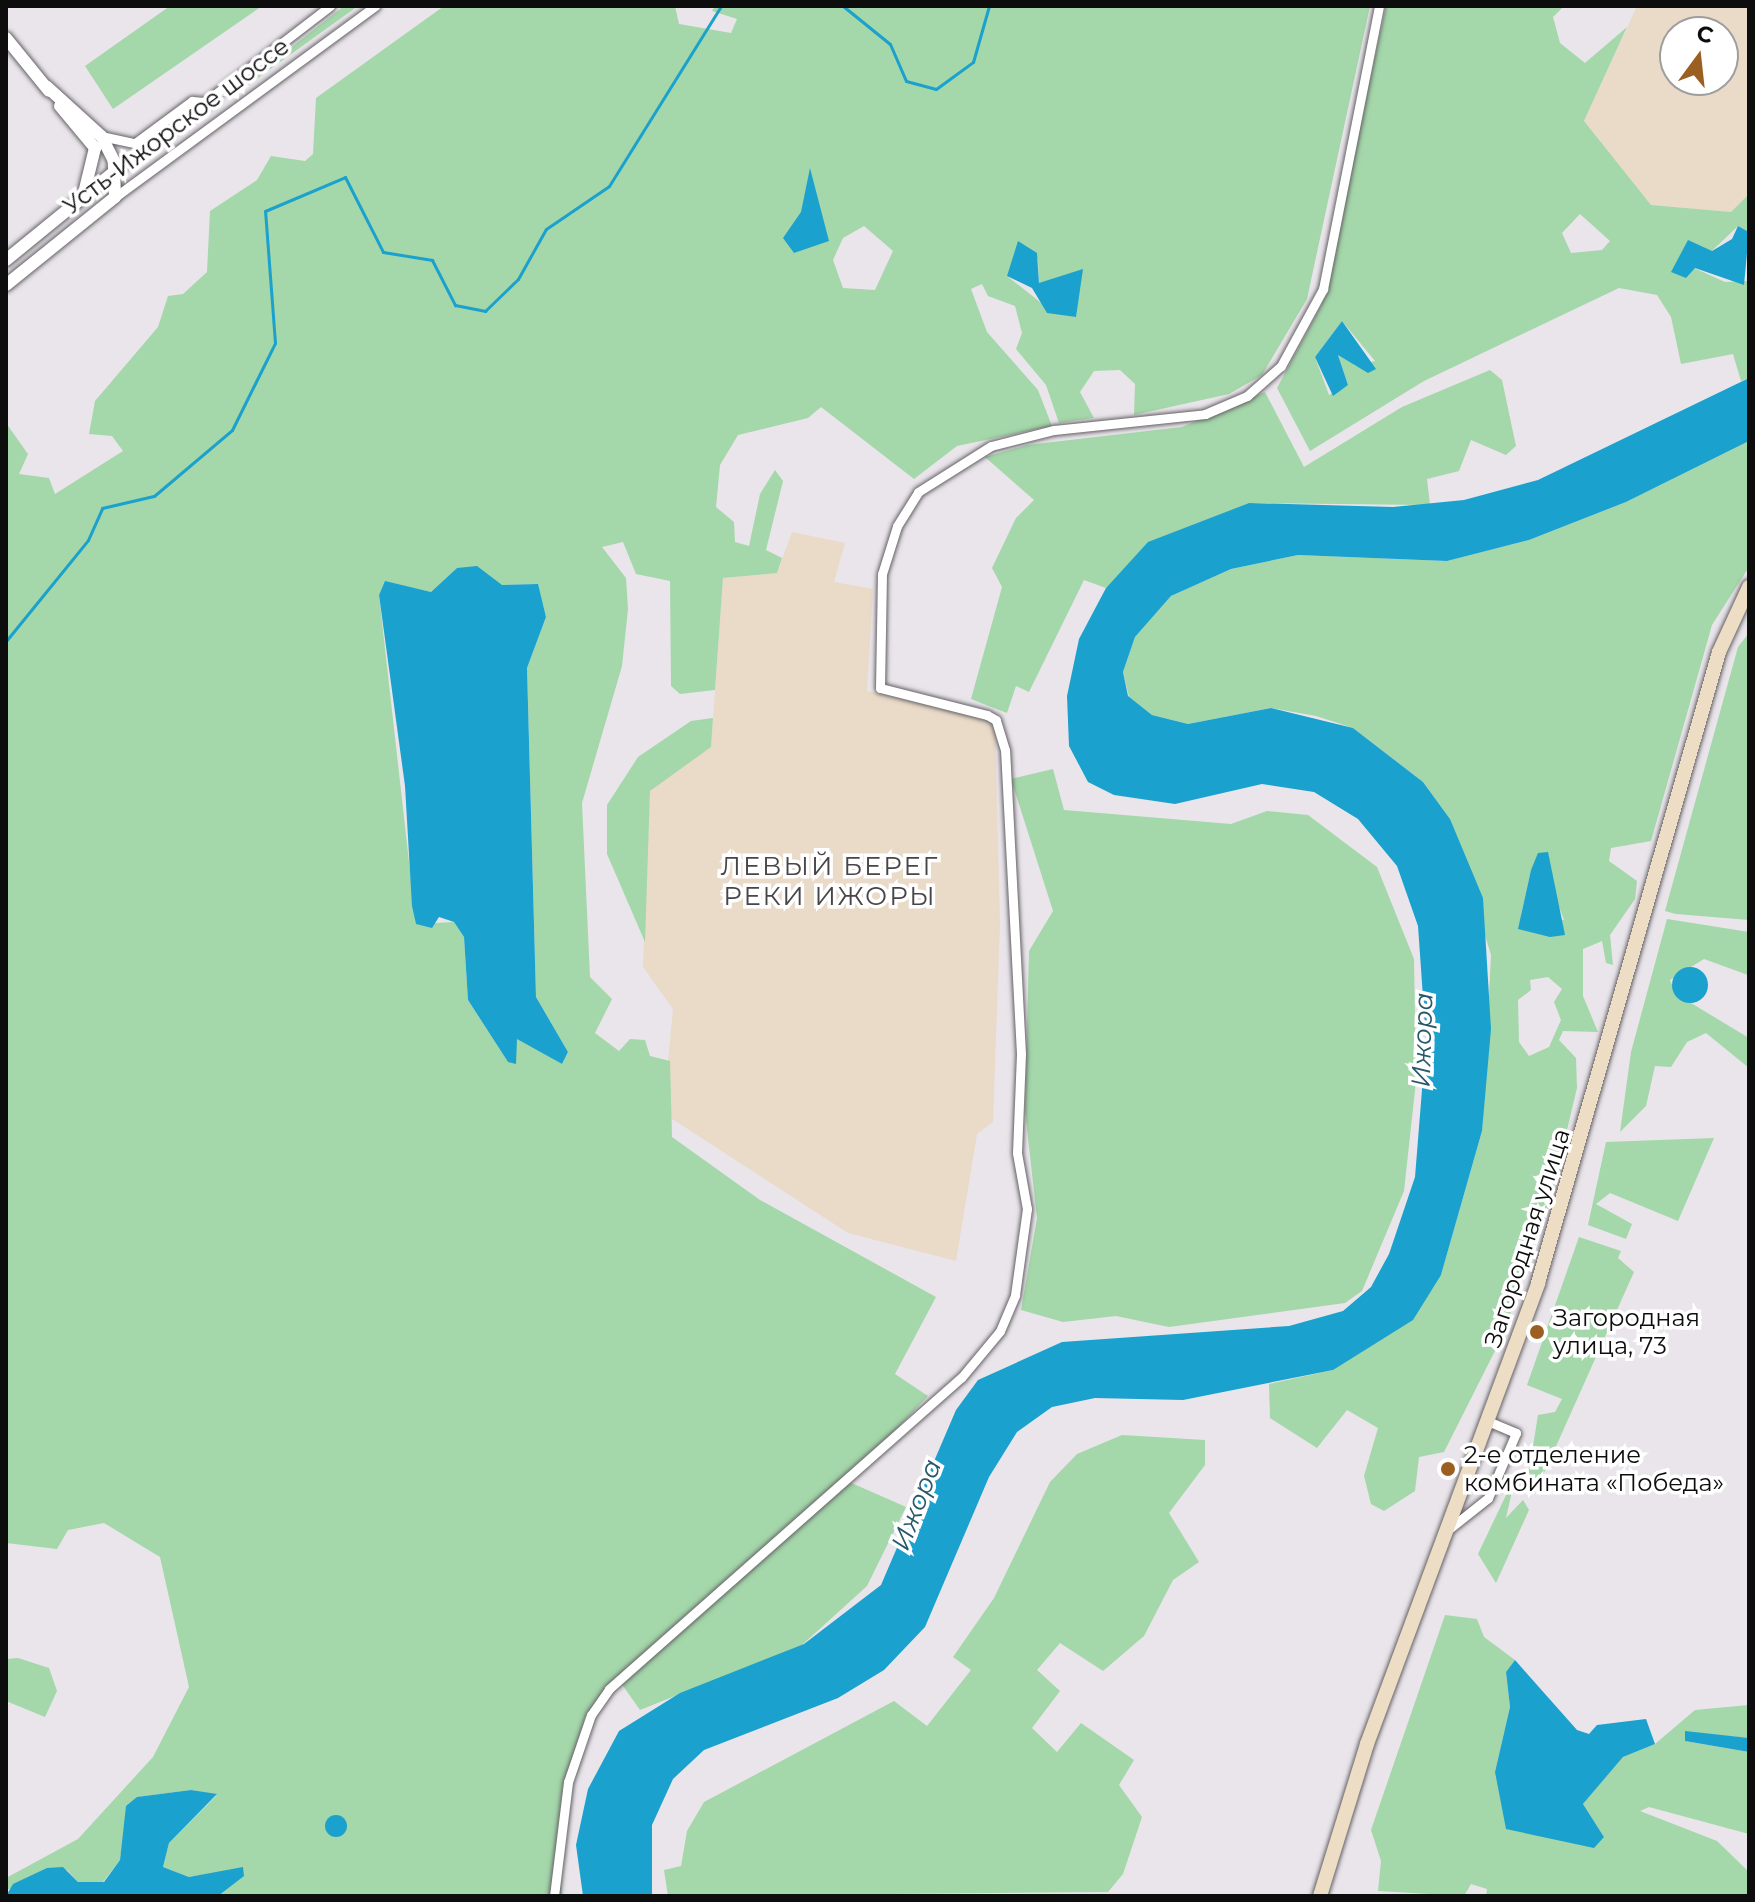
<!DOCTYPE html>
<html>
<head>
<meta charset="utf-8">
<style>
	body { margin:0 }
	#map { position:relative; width:1755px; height:1902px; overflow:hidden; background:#e9e5eb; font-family:Montserrat,sans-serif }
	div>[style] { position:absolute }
	.industrial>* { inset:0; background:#eadac8 }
	.green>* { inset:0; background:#a4d7aa }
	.water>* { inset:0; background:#1aa1ce }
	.round { border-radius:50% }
	.stream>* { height:3px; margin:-1.5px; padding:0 1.5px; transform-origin:1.5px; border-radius:1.5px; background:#1aa1ce }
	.roads { filter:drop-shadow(0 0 2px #646165) drop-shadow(0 0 2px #646165) }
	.minor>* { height:9px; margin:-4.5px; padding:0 4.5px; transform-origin:4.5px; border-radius:4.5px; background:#fff }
	.tertiary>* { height:12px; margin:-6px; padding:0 6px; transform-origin:6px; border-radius:6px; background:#fff }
	.secondary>* { height:14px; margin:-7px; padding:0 7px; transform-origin:7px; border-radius:7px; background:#edddc5 }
	.dots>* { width:22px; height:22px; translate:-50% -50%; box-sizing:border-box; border:4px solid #fff; border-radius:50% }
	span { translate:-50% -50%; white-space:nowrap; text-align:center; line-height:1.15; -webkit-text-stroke:7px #fff; paint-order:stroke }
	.street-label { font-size:24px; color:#0e0d0e }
	.poi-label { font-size:24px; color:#0e0d0e }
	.left { translate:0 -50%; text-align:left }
	.neighbourhood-label { font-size:26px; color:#484549; letter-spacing:2px }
	.water-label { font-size:26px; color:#27586c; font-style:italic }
	.frame { position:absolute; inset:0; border:8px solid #0e0d0e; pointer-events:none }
	.north { position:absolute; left:1659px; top:16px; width:80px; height:80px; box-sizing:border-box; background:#fff; border:2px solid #9f9e9f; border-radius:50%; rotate:15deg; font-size:22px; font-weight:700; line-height:32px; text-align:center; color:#0e0d0e }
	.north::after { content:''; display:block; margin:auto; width:28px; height:36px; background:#9b6021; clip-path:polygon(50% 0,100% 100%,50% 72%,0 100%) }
</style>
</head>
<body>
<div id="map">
	<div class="industrial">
		<i style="clip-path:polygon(evenodd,1637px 6px,1749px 6px,1749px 194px,1731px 212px,1651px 205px,1584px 121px,1637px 6px,1675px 32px,1723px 32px,1723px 80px,1675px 80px,1675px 32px)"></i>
		<i style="clip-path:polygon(792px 532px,845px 543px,834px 582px,873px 589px,867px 691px,984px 716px,995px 727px,1000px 924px,993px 1122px,977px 1134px,956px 1261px,848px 1233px,663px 1113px,673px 1009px,643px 967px,650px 790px,711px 747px,723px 578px,777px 573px)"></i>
	</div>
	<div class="green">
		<i style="clip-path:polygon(170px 6px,262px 6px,113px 109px,85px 66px)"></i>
		<i style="clip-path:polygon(344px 6px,358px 6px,237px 93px,237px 90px)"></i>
		<i style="clip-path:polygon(evenodd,444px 6px,675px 6px,679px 24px,731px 33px,737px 19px,712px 11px,715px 6px,1370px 6px,1307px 299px,1262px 375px,1229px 394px,1134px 415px,1135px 384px,1120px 370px,1094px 371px,1080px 392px,1094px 418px,1059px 423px,1046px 385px,1016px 349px,1022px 333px,1015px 306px,988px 296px,982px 284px,971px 289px,987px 332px,1038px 390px,1052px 426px,957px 446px,914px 479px,821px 407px,808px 418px,738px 435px,720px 465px,716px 507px,734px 522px,735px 542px,749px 546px,760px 494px,775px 470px,783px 481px,766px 550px,782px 558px,777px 573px,723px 578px,715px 690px,680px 694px,671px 686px,670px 581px,636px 574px,623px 542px,602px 547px,626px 578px,628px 609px,622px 666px,582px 803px,590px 977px,612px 999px,595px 1033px,619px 1051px,630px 1039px,645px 1040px,650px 1056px,670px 1061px,672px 1137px,760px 1200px,936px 1297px,895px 1374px,928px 1396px,847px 1481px,906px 1507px,867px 1586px,802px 1645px,640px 1710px,621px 1683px,585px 1717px,558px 1838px,562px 1896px,218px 1896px,233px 1870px,189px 1877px,163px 1867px,169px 1843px,217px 1795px,191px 1790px,138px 1797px,127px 1806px,120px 1860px,103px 1882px,78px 1882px,67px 1870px,6px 1890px,6px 1878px,78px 1839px,153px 1757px,189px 1687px,160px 1557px,104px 1523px,68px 1530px,57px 1549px,6px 1543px,6px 423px,28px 454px,19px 474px,49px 478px,55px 494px,123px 451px,112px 436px,89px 434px,95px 401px,158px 327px,168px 296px,183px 294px,207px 272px,210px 211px,257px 180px,271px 156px,305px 161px,313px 154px,316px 98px,444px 6px,864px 226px,893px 251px,875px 290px,843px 288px,833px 260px,843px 238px,864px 226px,444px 6px,1038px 259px,1039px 283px,1079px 281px,1076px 317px,1054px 313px,1007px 276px,1038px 259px,444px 6px,457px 568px,502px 585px,537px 584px,546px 617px,527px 668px,536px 997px,568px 1052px,562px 1064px,516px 1038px,508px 1062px,468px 1000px,464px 937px,454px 922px,416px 924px,379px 595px,385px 582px,431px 592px,457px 568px)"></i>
		<i style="clip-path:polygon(evenodd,1386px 6px,1564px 6px,1553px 17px,1560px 43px,1585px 63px,1627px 27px,1584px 121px,1651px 205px,1731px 212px,1749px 194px,1749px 232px,1738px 226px,1694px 268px,1725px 282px,1749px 281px,1749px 378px,1741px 381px,1733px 354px,1681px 364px,1671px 317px,1657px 295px,1619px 288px,1424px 381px,1310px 451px,1277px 388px,1321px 306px,1386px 6px,1580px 214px,1610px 241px,1602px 250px,1571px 253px,1562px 233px,1580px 214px,1386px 6px,1342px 321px,1375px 361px,1356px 366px,1343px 352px,1338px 355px,1348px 385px,1329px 395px,1315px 357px,1342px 321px)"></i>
		<i style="clip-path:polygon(1490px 370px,1502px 380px,1516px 446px,1506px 455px,1471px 440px,1459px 471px,1427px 479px,1430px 505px,1249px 503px,1149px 542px,1106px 588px,1084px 580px,1029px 692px,1016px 686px,1007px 713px,971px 699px,1002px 587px,992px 568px,1016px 518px,1034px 500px,985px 457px,1027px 445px,1182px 427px,1265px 392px,1304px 467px,1402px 407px)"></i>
		<i style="clip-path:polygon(evenodd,1749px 441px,1749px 567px,1712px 625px,1651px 841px,1611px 848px,1609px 861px,1637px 881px,1635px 899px,1610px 935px,1613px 965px,1606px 963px,1602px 941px,1583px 949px,1583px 996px,1598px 1032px,1563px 1031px,1559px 1040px,1576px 1058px,1577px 1088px,1553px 1189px,1503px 1335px,1444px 1452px,1419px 1457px,1415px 1491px,1384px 1511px,1371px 1504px,1364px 1476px,1378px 1428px,1347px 1410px,1317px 1448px,1270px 1418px,1269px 1384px,1333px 1370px,1441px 1275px,1482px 1131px,1491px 955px,1450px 819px,1423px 782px,1353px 728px,1316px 716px,1271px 708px,1188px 724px,1152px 715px,1129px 697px,1123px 672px,1135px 637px,1171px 596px,1231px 569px,1298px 555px,1447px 561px,1529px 540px,1626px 502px,1749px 441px,1548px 853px,1549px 879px,1564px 920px,1521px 915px,1531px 870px,1548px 853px,1749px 441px,1548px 977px,1562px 989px,1554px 1002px,1561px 1020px,1549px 1047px,1529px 1056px,1519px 1042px,1518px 1000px,1531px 990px,1530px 980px,1548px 977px)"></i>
		<i style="clip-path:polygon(1749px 633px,1749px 920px,1676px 914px,1665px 911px,1738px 647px)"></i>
		<i style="clip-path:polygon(713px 718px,711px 747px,650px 791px,645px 942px,607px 854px,607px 805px,638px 757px,691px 721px)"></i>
		<i style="clip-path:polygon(1053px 769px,1064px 810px,1231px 824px,1267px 811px,1308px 815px,1377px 867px,1414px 959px,1416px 1081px,1404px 1191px,1362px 1291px,1345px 1303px,1169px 1327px,1116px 1316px,1063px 1322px,1021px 1310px,1037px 1218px,1025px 1111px,1029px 951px,1053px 911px,1011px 779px)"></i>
		<i style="clip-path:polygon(1667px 919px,1749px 932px,1748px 975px,1704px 959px,1670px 980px,1676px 994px,1749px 1038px,1749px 1068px,1706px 1033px,1687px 1042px,1671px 1067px,1655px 1066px,1646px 1106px,1620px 1132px,1631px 1052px)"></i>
		<i style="clip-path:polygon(1714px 1138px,1678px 1221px,1610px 1193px,1596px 1204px,1632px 1224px,1626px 1239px,1588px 1225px,1606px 1142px)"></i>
		<i style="clip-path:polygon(1579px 1237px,1621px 1251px,1618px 1258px,1634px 1272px,1540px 1482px,1528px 1477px,1538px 1415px,1555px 1412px,1562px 1399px,1527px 1385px)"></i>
		<i style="clip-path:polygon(1122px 1435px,1205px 1440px,1205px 1465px,1169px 1513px,1199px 1562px,1173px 1580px,1144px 1636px,1103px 1671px,1060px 1643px,1037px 1670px,1060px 1691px,1032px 1728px,1057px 1752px,1081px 1723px,1134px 1760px,1119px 1785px,1142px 1817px,1123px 1874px,1108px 1892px,668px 1896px,664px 1870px,681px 1866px,687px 1831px,704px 1802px,894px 1701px,927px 1726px,971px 1670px,953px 1657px,994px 1598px,1050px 1482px,1077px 1454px)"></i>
		<i style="clip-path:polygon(1516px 1474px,1506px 1518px,1523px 1500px,1529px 1510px,1496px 1583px,1478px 1554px)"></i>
		<i style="clip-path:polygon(1445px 1615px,1477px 1619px,1484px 1637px,1515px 1660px,1506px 1672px,1510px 1707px,1495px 1772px,1604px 1837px,1583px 1804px,1623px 1757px,1655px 1744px,1695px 1710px,1749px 1705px,1749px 1738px,1686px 1732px,1685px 1741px,1749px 1752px,1749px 1834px,1649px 1807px,1640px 1811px,1717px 1841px,1749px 1872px,1749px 1896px,1486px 1896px,1487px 1889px,1471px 1884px,1464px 1896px,1378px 1891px,1381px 1861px,1371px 1830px)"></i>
		<i style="clip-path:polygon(18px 1658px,49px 1668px,57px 1691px,45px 1717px,6px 1701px,6px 1659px)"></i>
	</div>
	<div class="water">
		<i style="clip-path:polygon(810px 168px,829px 241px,794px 253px,783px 238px,801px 212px)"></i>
		<i style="clip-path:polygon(1738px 226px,1749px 232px,1744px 285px,1695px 268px,1686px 278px,1671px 272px,1688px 240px,1712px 251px,1732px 239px)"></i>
		<i style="clip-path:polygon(1018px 241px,1037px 253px,1039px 283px,1083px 269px,1076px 317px,1047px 313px,1032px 288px,1007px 276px)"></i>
		<i style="clip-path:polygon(1342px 321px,1376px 369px,1368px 373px,1338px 355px,1348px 385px,1333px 396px,1315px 357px)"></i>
		<i style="clip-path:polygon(1749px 378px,1749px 441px,1626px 502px,1529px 540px,1447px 561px,1298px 555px,1231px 569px,1171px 596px,1135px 637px,1123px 672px,1128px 696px,1152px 715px,1188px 724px,1271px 708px,1353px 728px,1423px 782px,1450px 819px,1483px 898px,1491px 1029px,1482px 1131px,1441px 1275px,1413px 1320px,1333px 1370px,1183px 1400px,1095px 1398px,1052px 1407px,1017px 1432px,989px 1477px,925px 1627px,884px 1670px,838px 1698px,704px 1750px,673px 1779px,652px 1825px,652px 1896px,583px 1896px,576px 1845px,588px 1789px,619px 1731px,680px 1693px,804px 1644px,881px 1585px,956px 1410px,978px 1380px,1062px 1342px,1289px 1326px,1343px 1311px,1371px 1287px,1389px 1254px,1415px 1177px,1426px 1040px,1418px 926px,1397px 866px,1358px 819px,1314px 792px,1262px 784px,1175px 804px,1114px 795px,1088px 782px,1069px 746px,1067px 696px,1079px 639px,1106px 588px,1148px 542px,1249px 503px,1393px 507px,1464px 500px,1538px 480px)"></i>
		<i style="clip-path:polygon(477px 566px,502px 585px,538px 584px,546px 617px,527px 668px,536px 997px,568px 1052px,562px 1064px,517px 1039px,516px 1064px,508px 1062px,468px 1000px,464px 937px,454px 922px,439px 917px,432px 928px,416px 924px,412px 906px,405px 786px,379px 595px,385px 581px,431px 592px,457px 568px)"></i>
		<i style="clip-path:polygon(1548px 852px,1565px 935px,1550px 937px,1518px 929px,1531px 870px,1538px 853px)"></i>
		<i class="round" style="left:1672px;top:967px;width:36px;height:36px"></i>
		<i style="clip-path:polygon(1515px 1660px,1577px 1730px,1589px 1734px,1597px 1725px,1646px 1719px,1655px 1744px,1623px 1757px,1583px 1804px,1604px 1837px,1594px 1848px,1506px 1829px,1495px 1772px,1510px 1707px,1506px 1672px)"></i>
		<i style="clip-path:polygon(1685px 1731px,1749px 1738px,1749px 1752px,1685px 1741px)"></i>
		<i style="clip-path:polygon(191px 1790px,217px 1794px,169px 1843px,163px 1867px,189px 1877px,243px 1867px,244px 1876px,218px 1896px,6px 1896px,13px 1884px,47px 1868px,63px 1867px,78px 1882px,104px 1882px,120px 1860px,126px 1806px,137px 1797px)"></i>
		<i class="round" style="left:325px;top:1815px;width:22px;height:22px"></i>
	</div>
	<div class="stream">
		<i style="left:843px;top:6px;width:60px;rotate:39deg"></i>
		<i style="left:890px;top:44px;width:40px;rotate:66.6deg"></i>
		<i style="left:906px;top:81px;width:31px;rotate:15deg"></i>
		<i style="left:936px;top:89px;width:46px;rotate:-36.1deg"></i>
		<i style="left:973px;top:62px;width:58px;rotate:-74.1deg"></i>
		<i style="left:6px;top:641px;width:130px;rotate:-50.9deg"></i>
		<i style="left:88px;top:540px;width:35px;rotate:-66deg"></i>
		<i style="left:102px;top:508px;width:53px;rotate:-13deg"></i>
		<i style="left:154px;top:496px;width:102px;rotate:-40.2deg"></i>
		<i style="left:232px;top:430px;width:97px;rotate:-63.7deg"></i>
		<i style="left:275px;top:343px;width:132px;rotate:-94.3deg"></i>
		<i style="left:265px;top:211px;width:87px;rotate:-23deg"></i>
		<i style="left:345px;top:177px;width:84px;rotate:63.1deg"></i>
		<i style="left:383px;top:252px;width:50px;rotate:9.3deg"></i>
		<i style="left:432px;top:260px;width:51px;rotate:62.9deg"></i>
		<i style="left:455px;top:305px;width:31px;rotate:11deg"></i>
		<i style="left:485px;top:311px;width:46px;rotate:-44.1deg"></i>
		<i style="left:518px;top:279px;width:57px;rotate:-60.8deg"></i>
		<i style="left:546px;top:229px;width:76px;rotate:-34.3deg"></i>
		<i style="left:609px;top:186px;width:212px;rotate:-58.1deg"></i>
	</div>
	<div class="roads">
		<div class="minor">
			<i style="left:101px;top:136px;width:35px;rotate:12deg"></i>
			<i style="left:135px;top:143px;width:71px;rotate:-36.4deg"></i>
			<i style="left:192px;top:101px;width:16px;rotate:4deg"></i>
			<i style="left:115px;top:171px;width:271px;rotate:-37.5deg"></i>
			<i style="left:115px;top:197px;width:323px;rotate:-36.3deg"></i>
			<i style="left:1449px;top:1529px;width:50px;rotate:-38.5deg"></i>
			<i style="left:1488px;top:1498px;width:71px;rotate:-66.7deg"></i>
			<i style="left:1516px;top:1433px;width:33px;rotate:-157deg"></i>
			<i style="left:554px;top:1896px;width:115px;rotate:-83deg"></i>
			<i style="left:568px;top:1782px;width:71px;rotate:-71.1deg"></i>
			<i style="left:591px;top:1715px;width:32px;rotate:-55deg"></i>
			<i style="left:609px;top:1689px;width:470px;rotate:-41.5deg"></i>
			<i style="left:961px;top:1378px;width:61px;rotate:-50.3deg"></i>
			<i style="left:1000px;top:1331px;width:39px;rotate:-67deg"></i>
			<i style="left:1015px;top:1295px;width:87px;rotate:-82.1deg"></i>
			<i style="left:1027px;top:1209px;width:57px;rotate:-100.1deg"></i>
			<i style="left:1017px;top:1153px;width:99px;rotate:-87.7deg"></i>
			<i style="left:1021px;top:1054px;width:304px;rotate:-93deg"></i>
			<i style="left:1005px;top:750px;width:31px;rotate:-107deg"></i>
			<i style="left:996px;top:720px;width:10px;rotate:-151deg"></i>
			<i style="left:987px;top:715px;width:110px;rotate:-165.8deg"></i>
			<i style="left:880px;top:688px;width:114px;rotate:-89deg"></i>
			<i style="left:882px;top:574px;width:50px;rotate:-72.6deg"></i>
			<i style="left:897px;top:526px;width:40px;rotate:-58deg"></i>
			<i style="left:918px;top:492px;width:86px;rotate:-32.2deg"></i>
			<i style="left:991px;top:446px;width:65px;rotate:-14.3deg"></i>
			<i style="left:1054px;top:430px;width:152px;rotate:-6deg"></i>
			<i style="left:1205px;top:414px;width:46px;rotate:-23.2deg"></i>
			<i style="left:1247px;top:396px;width:45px;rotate:-41.4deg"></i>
			<i style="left:1281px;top:366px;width:88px;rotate:-61.4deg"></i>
			<i style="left:1323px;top:289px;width:288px;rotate:-78.8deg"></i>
		</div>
		<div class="tertiary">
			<i style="left:6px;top:38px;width:68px;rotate:50.9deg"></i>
			<i style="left:60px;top:106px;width:55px;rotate:50.2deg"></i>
			<i style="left:95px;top:148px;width:46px;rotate:103.7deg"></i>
			<i style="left:6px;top:260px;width:141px;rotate:-39.2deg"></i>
			<i style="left:6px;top:285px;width:140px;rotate:-38.9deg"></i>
			<i style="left:115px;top:197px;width:36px;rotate:-92deg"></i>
			<i style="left:114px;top:161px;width:28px;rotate:-117deg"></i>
			<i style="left:101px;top:136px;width:74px;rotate:-137.7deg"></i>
		</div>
		<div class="secondary">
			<i style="left:1320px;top:1896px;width:159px;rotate:-72.8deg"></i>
			<i style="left:1367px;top:1744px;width:492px;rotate:-69.6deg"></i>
			<i style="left:1538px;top:1283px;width:656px;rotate:-73.99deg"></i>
			<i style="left:1719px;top:652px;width:72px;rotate:-65.2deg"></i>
		</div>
	</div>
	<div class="dots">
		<i style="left:1537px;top:1332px;background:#9b6021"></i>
		<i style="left:1448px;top:1469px;background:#9b6021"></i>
	</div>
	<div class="street-label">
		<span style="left:176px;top:126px;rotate:-37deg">Усть-Ижорское шоссе</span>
		<span style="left:1527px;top:1238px;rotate:-72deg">Загородная улица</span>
	</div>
	<div class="poi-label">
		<span class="left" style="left:1553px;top:1332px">Загородная<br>улица, 73</span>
		<span class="left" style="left:1464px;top:1469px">2-е отделение<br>комбината «Победа»</span>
	</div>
	<div class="neighbourhood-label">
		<span style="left:830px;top:882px">ЛЕВЫЙ БЕРЕГ<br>РЕКИ ИЖОРЫ</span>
	</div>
	<div class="water-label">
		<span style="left:1423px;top:1040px;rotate:-88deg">Ижора</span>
		<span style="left:917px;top:1505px;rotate:-69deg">Ижора</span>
	</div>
	<div class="frame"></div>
	<div class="north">С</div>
</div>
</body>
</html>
